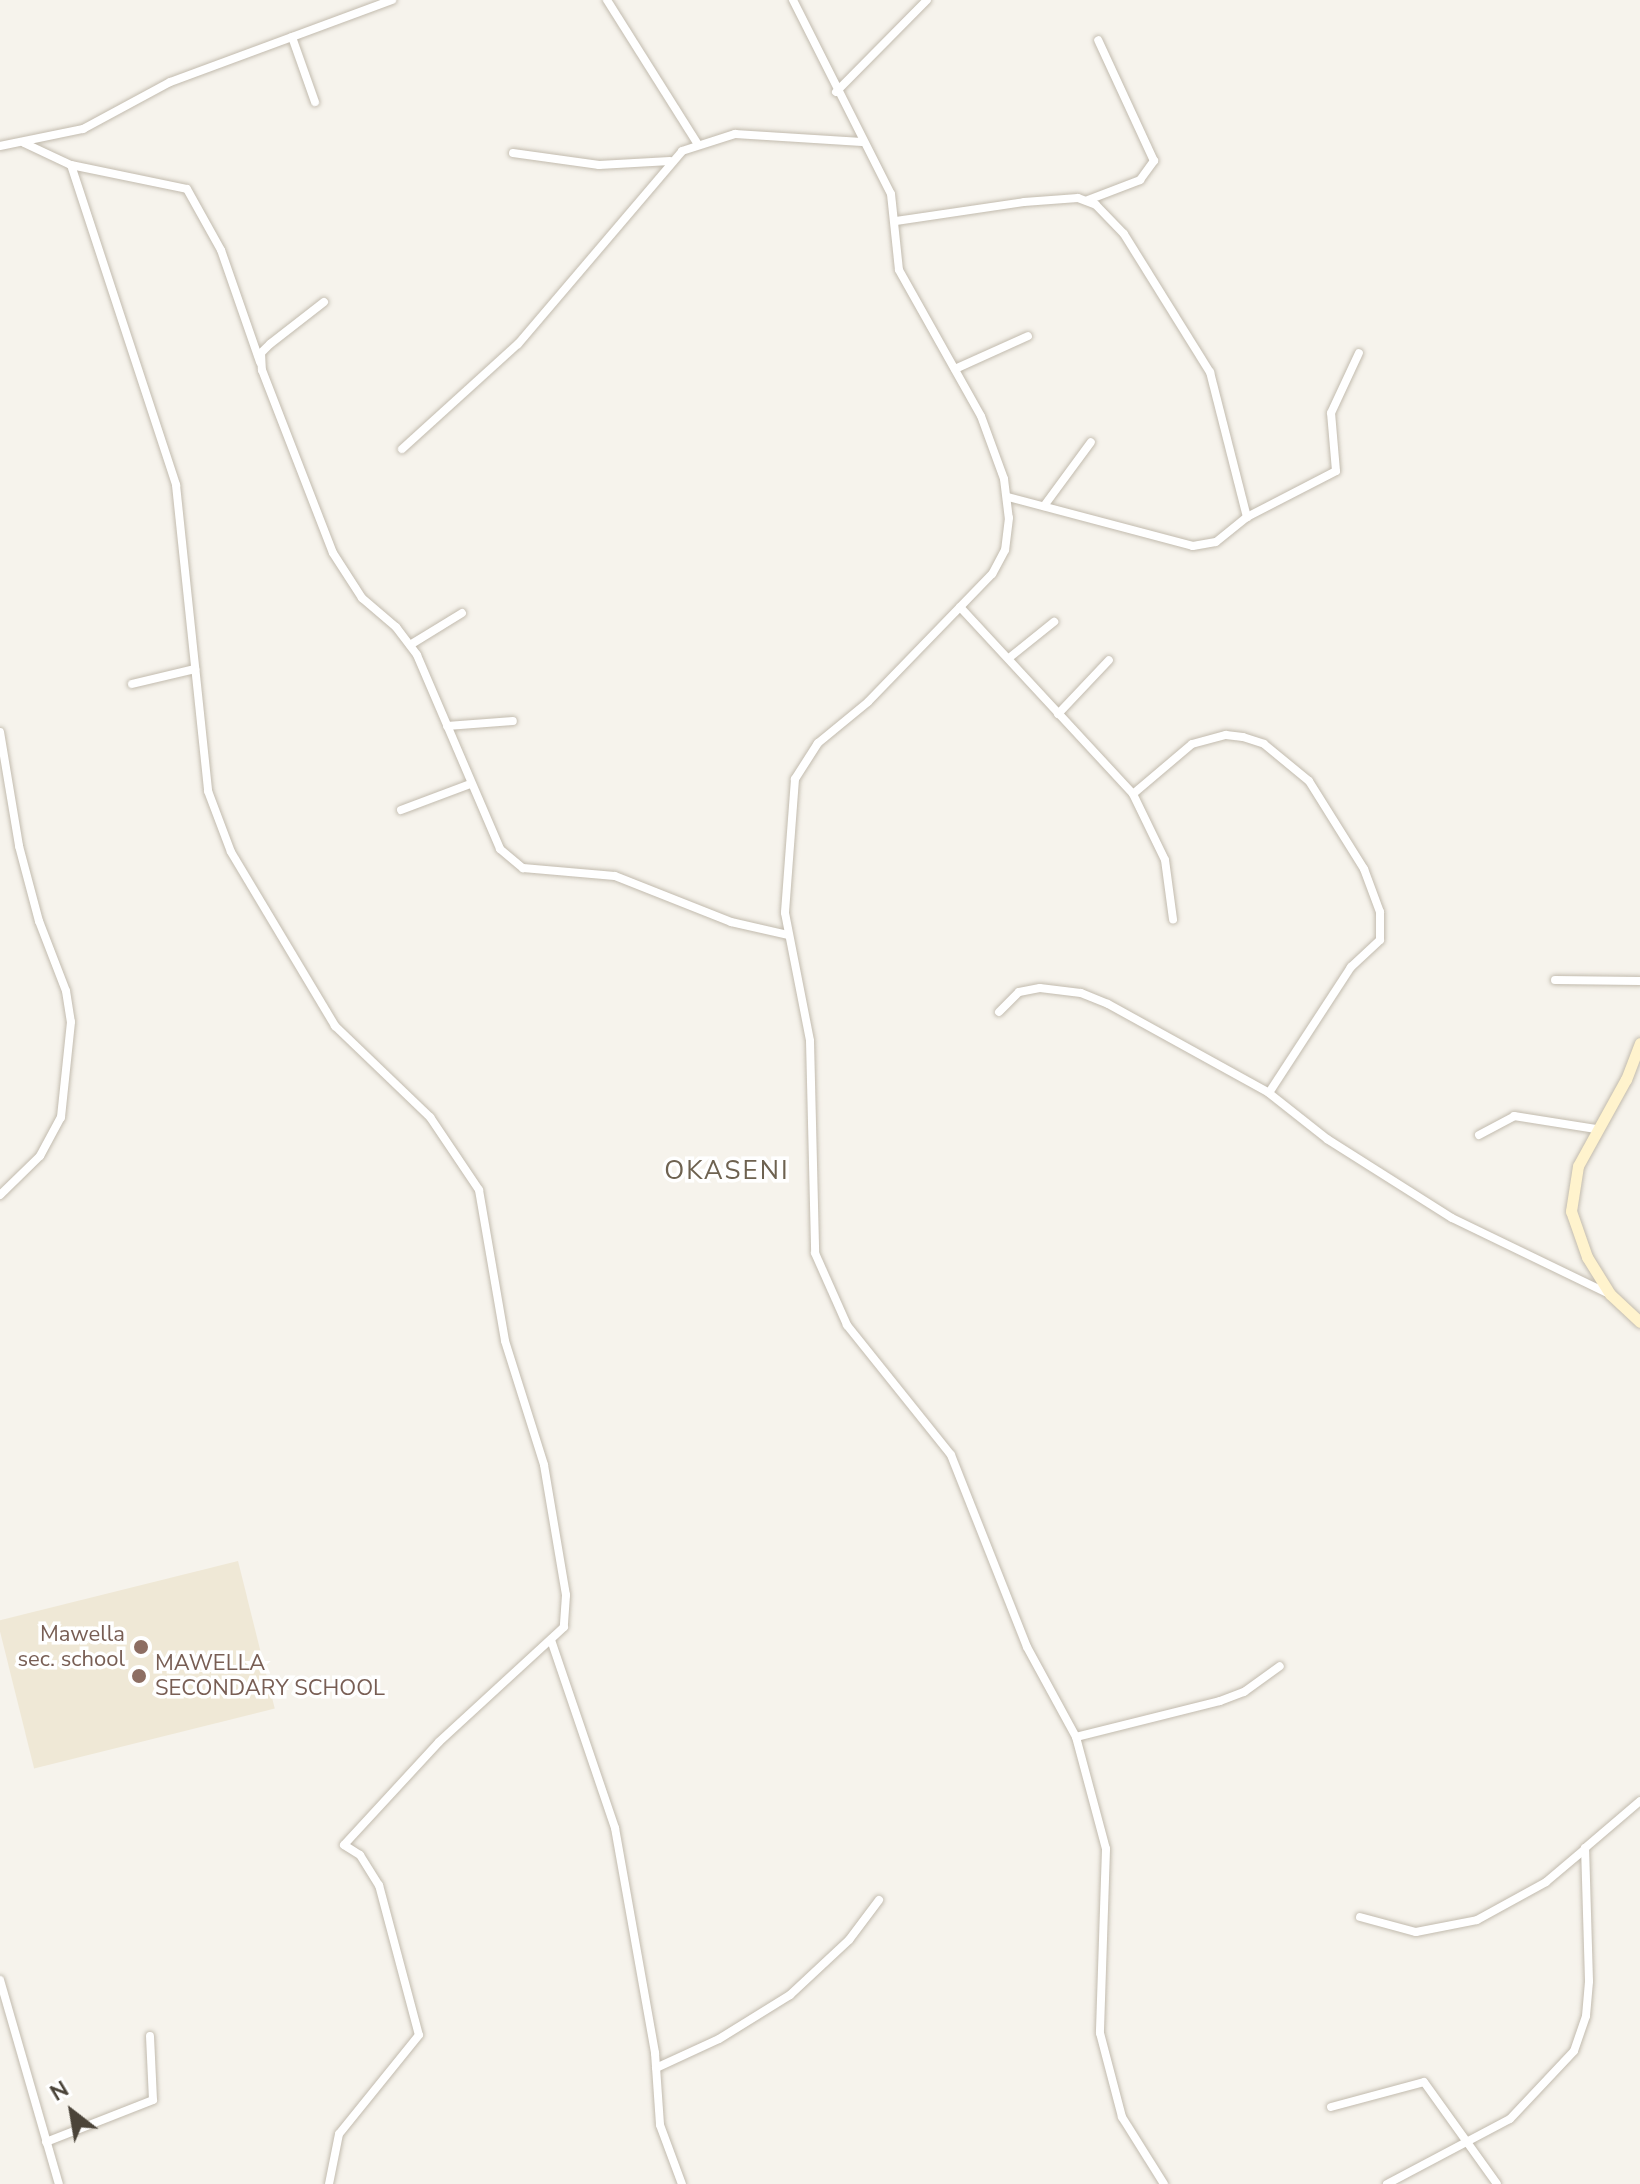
<!DOCTYPE html>
<html>
<head>
<meta charset="utf-8">
<style>
	body { margin:0 }
	#map { position:relative; width:1640px; height:2184px; overflow:hidden; background:#f6f3ec; font-family:"Nunito Sans",sans-serif }
	div>[style] { position:absolute }
	.education>* { inset:0; background:#efe8d6; transform-origin:0 0 }
	.roads { filter:drop-shadow(0 0 2px #c2bbae) drop-shadow(0 0 2px #c2bbae) }
	.street>* { height:8px; margin:-4px; padding:0 4px; transform-origin:4px; border-radius:4px; background:#fff }
	.secondary>* { height:11px; margin:-5.5px; padding:0 5.5px; transform-origin:5.5px; border-radius:5.5px; background:#fff3cd }
	.dots>* { width:22px; height:22px; translate:-50% -50%; box-sizing:border-box; border:4px solid #fff; border-radius:50% }
	span { translate:-50% -50%; white-space:nowrap; text-align:center; line-height:1.15; -webkit-text-stroke:7px #fff; paint-order:stroke }
	.education-label { font-size:22px; color:#785e54 }
	.right { translate:-100% -50%; text-align:right }
	.left { translate:0 -50%; text-align:left }
	.quarter-label { font-size:26px; color:#6e6250; letter-spacing:2px }
	.north { position:absolute; left:32px; top:2072px; width:80px; height:80px; -webkit-text-stroke:6px #fff; paint-order:stroke; rotate:329deg; font-size:22px; font-weight:700; line-height:32px; text-align:center; color:#4b4439 }
	.north::after { content:''; display:block; margin:auto; width:28px; height:36px; background:#4b4439; clip-path:polygon(50% 0,100% 100%,50% 72%,0 100%) }
</style>
</head>
<body>
<div id="map">
	<div class="education">
		<i style="left:238px;top:1561px;width:152px;height:248px;rotate:76deg"></i>
	</div>
	<div class="roads">
		<div class="street">
			<i style="left:607px;top:0;width:169px;rotate:57.8deg"></i>
			<i style="left:793px;top:0;width:217px;rotate:63.2deg"></i>
			<i style="left:891px;top:194px;width:76px;rotate:84deg"></i>
			<i style="left:899px;top:270px;width:167px;rotate:60.7deg"></i>
			<i style="left:981px;top:416px;width:67px;rotate:69.9deg"></i>
			<i style="left:1004px;top:479px;width:39px;rotate:83deg"></i>
			<i style="left:1009px;top:518px;width:32px;rotate:97deg"></i>
			<i style="left:1005px;top:550px;width:27px;rotate:118deg"></i>
			<i style="left:992px;top:574px;width:178px;rotate:134.1deg"></i>
			<i style="left:868px;top:702px;width:65px;rotate:140.6deg"></i>
			<i style="left:818px;top:743px;width:43px;rotate:122.6deg"></i>
			<i style="left:795px;top:779px;width:134px;rotate:94.3deg"></i>
			<i style="left:785px;top:913px;width:130px;rotate:78.9deg"></i>
			<i style="left:810px;top:1041px;width:212px;rotate:88.6deg"></i>
			<i style="left:815px;top:1253px;width:79px;rotate:66deg"></i>
			<i style="left:847px;top:1325px;width:166px;rotate:51.3deg"></i>
			<i style="left:951px;top:1455px;width:206px;rotate:68.4deg"></i>
			<i style="left:1027px;top:1647px;width:102px;rotate:61.4deg"></i>
			<i style="left:1076px;top:1737px;width:116px;rotate:75deg"></i>
			<i style="left:1106px;top:1849px;width:184px;rotate:91.9deg"></i>
			<i style="left:1100px;top:2033px;width:87px;rotate:75.3deg"></i>
			<i style="left:1122px;top:2117px;width:79px;rotate:57.9deg"></i>
			<i style="left:292px;top:37px;width:69px;rotate:70.5deg"></i>
			<i style="left:836px;top:92px;width:129px;rotate:-45.3deg"></i>
			<i style="left:24px;top:143px;width:52px;rotate:25.1deg"></i>
			<i style="left:71px;top:165px;width:337px;rotate:71.8deg"></i>
			<i style="left:176px;top:485px;width:308px;rotate:84deg"></i>
			<i style="left:208px;top:791px;width:65px;rotate:69.3deg"></i>
			<i style="left:231px;top:852px;width:203px;rotate:59.1deg"></i>
			<i style="left:335px;top:1026px;width:132px;rotate:43.8deg"></i>
			<i style="left:430px;top:1117px;width:88px;rotate:56.1deg"></i>
			<i style="left:479px;top:1190px;width:153px;rotate:80.2deg"></i>
			<i style="left:505px;top:1341px;width:130px;rotate:72.5deg"></i>
			<i style="left:544px;top:1465px;width:132px;rotate:80.4deg"></i>
			<i style="left:566px;top:1595px;width:32px;rotate:94deg"></i>
			<i style="left:564px;top:1627px;width:170px;rotate:137.4deg"></i>
			<i style="left:439px;top:1742px;width:140px;rotate:132.7deg"></i>
			<i style="left:344px;top:1845px;width:19px;rotate:32deg"></i>
			<i style="left:360px;top:1855px;width:36px;rotate:58deg"></i>
			<i style="left:379px;top:1885px;width:155px;rotate:75.1deg"></i>
			<i style="left:419px;top:2035px;width:127px;rotate:128.9deg"></i>
			<i style="left:339px;top:2134px;width:51px;rotate:101.3deg"></i>
			<i style="left:0;top:146px;width:85px;rotate:-11.6deg"></i>
			<i style="left:83px;top:129px;width:99px;rotate:-28.4deg"></i>
			<i style="left:170px;top:82px;width:237px;rotate:-20.3deg"></i>
			<i style="left:513px;top:153px;width:87px;rotate:7.9deg"></i>
			<i style="left:599px;top:165px;width:71px;rotate:-3.2deg"></i>
			<i style="left:71px;top:165px;width:118px;rotate:11.7deg"></i>
			<i style="left:187px;top:189px;width:70px;rotate:60.9deg"></i>
			<i style="left:221px;top:250px;width:119px;rotate:70.8deg"></i>
			<i style="left:1088px;top:200px;width:56px;rotate:-21deg"></i>
			<i style="left:1140px;top:180px;width:24px;rotate:-54deg"></i>
			<i style="left:1154px;top:161px;width:133px;rotate:-114.8deg"></i>
			<i style="left:896px;top:221px;width:129px;rotate:-8.4deg"></i>
			<i style="left:1024px;top:202px;width:54px;rotate:-4.2deg"></i>
			<i style="left:1078px;top:198px;width:19px;rotate:21deg"></i>
			<i style="left:1096px;top:205px;width:40px;rotate:46deg"></i>
			<i style="left:1124px;top:234px;width:163px;rotate:58.1deg"></i>
			<i style="left:1210px;top:372px;width:150px;rotate:75.7deg"></i>
			<i style="left:324px;top:302px;width:68px;rotate:142.1deg"></i>
			<i style="left:270px;top:344px;width:13px;rotate:135deg"></i>
			<i style="left:261px;top:353px;width:17px;rotate:87deg"></i>
			<i style="left:262px;top:370px;width:196px;rotate:68.8deg"></i>
			<i style="left:333px;top:553px;width:54px;rotate:57.2deg"></i>
			<i style="left:362px;top:598px;width:45px;rotate:40.5deg"></i>
			<i style="left:396px;top:627px;width:35px;rotate:53deg"></i>
			<i style="left:417px;top:655px;width:211px;rotate:66.8deg"></i>
			<i style="left:500px;top:849px;width:30px;rotate:40deg"></i>
			<i style="left:523px;top:868px;width:92px;rotate:5deg"></i>
			<i style="left:615px;top:876px;width:125px;rotate:21.6deg"></i>
			<i style="left:731px;top:922px;width:58px;rotate:12.8deg"></i>
			<i style="left:955px;top:369px;width:80px;rotate:-24.3deg"></i>
			<i style="left:402px;top:449px;width:156px;rotate:-42.2deg"></i>
			<i style="left:518px;top:344px;width:253px;rotate:-49.6deg"></i>
			<i style="left:682px;top:151px;width:56px;rotate:-17.8deg"></i>
			<i style="left:735px;top:134px;width:127px;rotate:3.6deg"></i>
			<i style="left:1008px;top:497px;width:191px;rotate:14.8deg"></i>
			<i style="left:1193px;top:546px;width:23px;rotate:-10deg"></i>
			<i style="left:1216px;top:542px;width:40px;rotate:-39deg"></i>
			<i style="left:1247px;top:517px;width:100px;rotate:-27.3deg"></i>
			<i style="left:1336px;top:471px;width:58px;rotate:-94.9deg"></i>
			<i style="left:1331px;top:413px;width:66px;rotate:-65deg"></i>
			<i style="left:1044px;top:506px;width:79px;rotate:-53.7deg"></i>
			<i style="left:960px;top:607px;width:255px;rotate:47.2deg"></i>
			<i style="left:1133px;top:794px;width:73px;rotate:64.1deg"></i>
			<i style="left:1165px;top:860px;width:60px;rotate:82.3deg"></i>
			<i style="left:410px;top:645px;width:61px;rotate:-31.6deg"></i>
			<i style="left:1009px;top:658px;width:58px;rotate:-38.7deg"></i>
			<i style="left:132px;top:684px;width:65px;rotate:-13.4deg"></i>
			<i style="left:1058px;top:714px;width:74px;rotate:-46.6deg"></i>
			<i style="left:447px;top:726px;width:66px;rotate:-4.3deg"></i>
			<i style="left:0;top:732px;width:116px;rotate:80.5deg"></i>
			<i style="left:19px;top:846px;width:78px;rotate:75.1deg"></i>
			<i style="left:39px;top:921px;width:75px;rotate:68.9deg"></i>
			<i style="left:66px;top:991px;width:31px;rotate:81deg"></i>
			<i style="left:71px;top:1022px;width:96px;rotate:96deg"></i>
			<i style="left:61px;top:1117px;width:44px;rotate:118.3deg"></i>
			<i style="left:40px;top:1156px;width:56px;rotate:135.7deg"></i>
			<i style="left:1133px;top:794px;width:77px;rotate:-40.3deg"></i>
			<i style="left:1192px;top:744px;width:35px;rotate:-15deg"></i>
			<i style="left:1226px;top:735px;width:17px;rotate:7deg"></i>
			<i style="left:1243px;top:737px;width:22px;rotate:18deg"></i>
			<i style="left:1264px;top:744px;width:58px;rotate:39.4deg"></i>
			<i style="left:1309px;top:781px;width:104px;rotate:58deg"></i>
			<i style="left:1364px;top:869px;width:46px;rotate:69.6deg"></i>
			<i style="left:1380px;top:912px;width:28px;rotate:90deg"></i>
			<i style="left:1380px;top:940px;width:40px;rotate:137deg"></i>
			<i style="left:1351px;top:967px;width:150px;rotate:123.1deg"></i>
			<i style="left:401px;top:810px;width:74px;rotate:-20.6deg"></i>
			<i style="left:1555px;top:980px;width:85px;rotate:0.7deg"></i>
			<i style="left:999px;top:1012px;width:28px;rotate:-45deg"></i>
			<i style="left:1019px;top:992px;width:21px;rotate:-11deg"></i>
			<i style="left:1040px;top:988px;width:41px;rotate:7deg"></i>
			<i style="left:1081px;top:993px;width:29px;rotate:22deg"></i>
			<i style="left:1108px;top:1004px;width:184px;rotate:28.9deg"></i>
			<i style="left:1269px;top:1093px;width:74px;rotate:38.4deg"></i>
			<i style="left:1327px;top:1139px;width:148px;rotate:32.3deg"></i>
			<i style="left:1452px;top:1218px;width:174px;rotate:25.8deg"></i>
			<i style="left:1479px;top:1135px;width:40px;rotate:-28deg"></i>
			<i style="left:1514px;top:1116px;width:83px;rotate:9deg"></i>
			<i style="left:551px;top:1640px;width:199px;rotate:71.2deg"></i>
			<i style="left:615px;top:1828px;width:229px;rotate:79.9deg"></i>
			<i style="left:655px;top:2053px;width:72px;rotate:86deg"></i>
			<i style="left:660px;top:2125px;width:63px;rotate:69.6deg"></i>
			<i style="left:1076px;top:1737px;width:148px;rotate:-14deg"></i>
			<i style="left:1220px;top:1701px;width:26px;rotate:-21deg"></i>
			<i style="left:1244px;top:1692px;width:44px;rotate:-35.8deg"></i>
			<i style="left:1360px;top:1917px;width:58px;rotate:15deg"></i>
			<i style="left:1416px;top:1932px;width:62px;rotate:-11.1deg"></i>
			<i style="left:1477px;top:1920px;width:79px;rotate:-28.8deg"></i>
			<i style="left:1546px;top:1882px;width:51px;rotate:-40.2deg"></i>
			<i style="left:0;top:1980px;width:212px;rotate:73.9deg"></i>
			<i style="left:656px;top:2068px;width:69px;rotate:-24.7deg"></i>
			<i style="left:719px;top:2039px;width:84px;rotate:-31.8deg"></i>
			<i style="left:790px;top:1995px;width:81px;rotate:-43deg"></i>
			<i style="left:849px;top:1940px;width:50px;rotate:-53.1deg"></i>
			<i style="left:1331px;top:2107px;width:96px;rotate:-15deg"></i>
			<i style="left:1424px;top:2082px;width:125px;rotate:54.4deg"></i>
			<i style="left:46px;top:2142px;width:115px;rotate:-21.4deg"></i>
			<i style="left:153px;top:2100px;width:64px;rotate:-92.7deg"></i>
			<i style="left:1387px;top:2184px;width:139px;rotate:-27.9deg"></i>
			<i style="left:1510px;top:2119px;width:93px;rotate:-46.7deg"></i>
			<i style="left:1574px;top:2051px;width:37px;rotate:-71deg"></i>
			<i style="left:1586px;top:2016px;width:35px;rotate:-85deg"></i>
			<i style="left:1589px;top:1981px;width:133px;rotate:-91.7deg"></i>
			<i style="left:1585px;top:1848px;width:72px;rotate:-40.5deg"></i>
		</div>
		<div class="secondary">
			<i style="left:1640px;top:1043px;width:39px;rotate:111deg"></i>
			<i style="left:1626px;top:1079px;width:99px;rotate:118.9deg"></i>
			<i style="left:1578px;top:1166px;width:46px;rotate:98.8deg"></i>
			<i style="left:1571px;top:1211px;width:49px;rotate:70.8deg"></i>
			<i style="left:1587px;top:1257px;width:44px;rotate:58.1deg"></i>
			<i style="left:1610px;top:1294px;width:41px;rotate:43deg"></i>
		</div>
	</div>
	<div class="dots">
		<i style="left:141px;top:1647px;background:#8d6e63"></i>
		<i style="left:139px;top:1676px;background:#8d6e63"></i>
	</div>
	<div class="education-label">
		<span class="right" style="left:125px;top:1647px">Mawella<br>sec. school</span>
		<span class="left" style="left:155px;top:1676px">MAWELLA<br>SECONDARY SCHOOL</span>
	</div>
	<div class="quarter-label">
		<span style="left:727px;top:1171px">OKASENI</span>
	</div>
	<div class="north">N</div>
</div>
</body>
</html>
